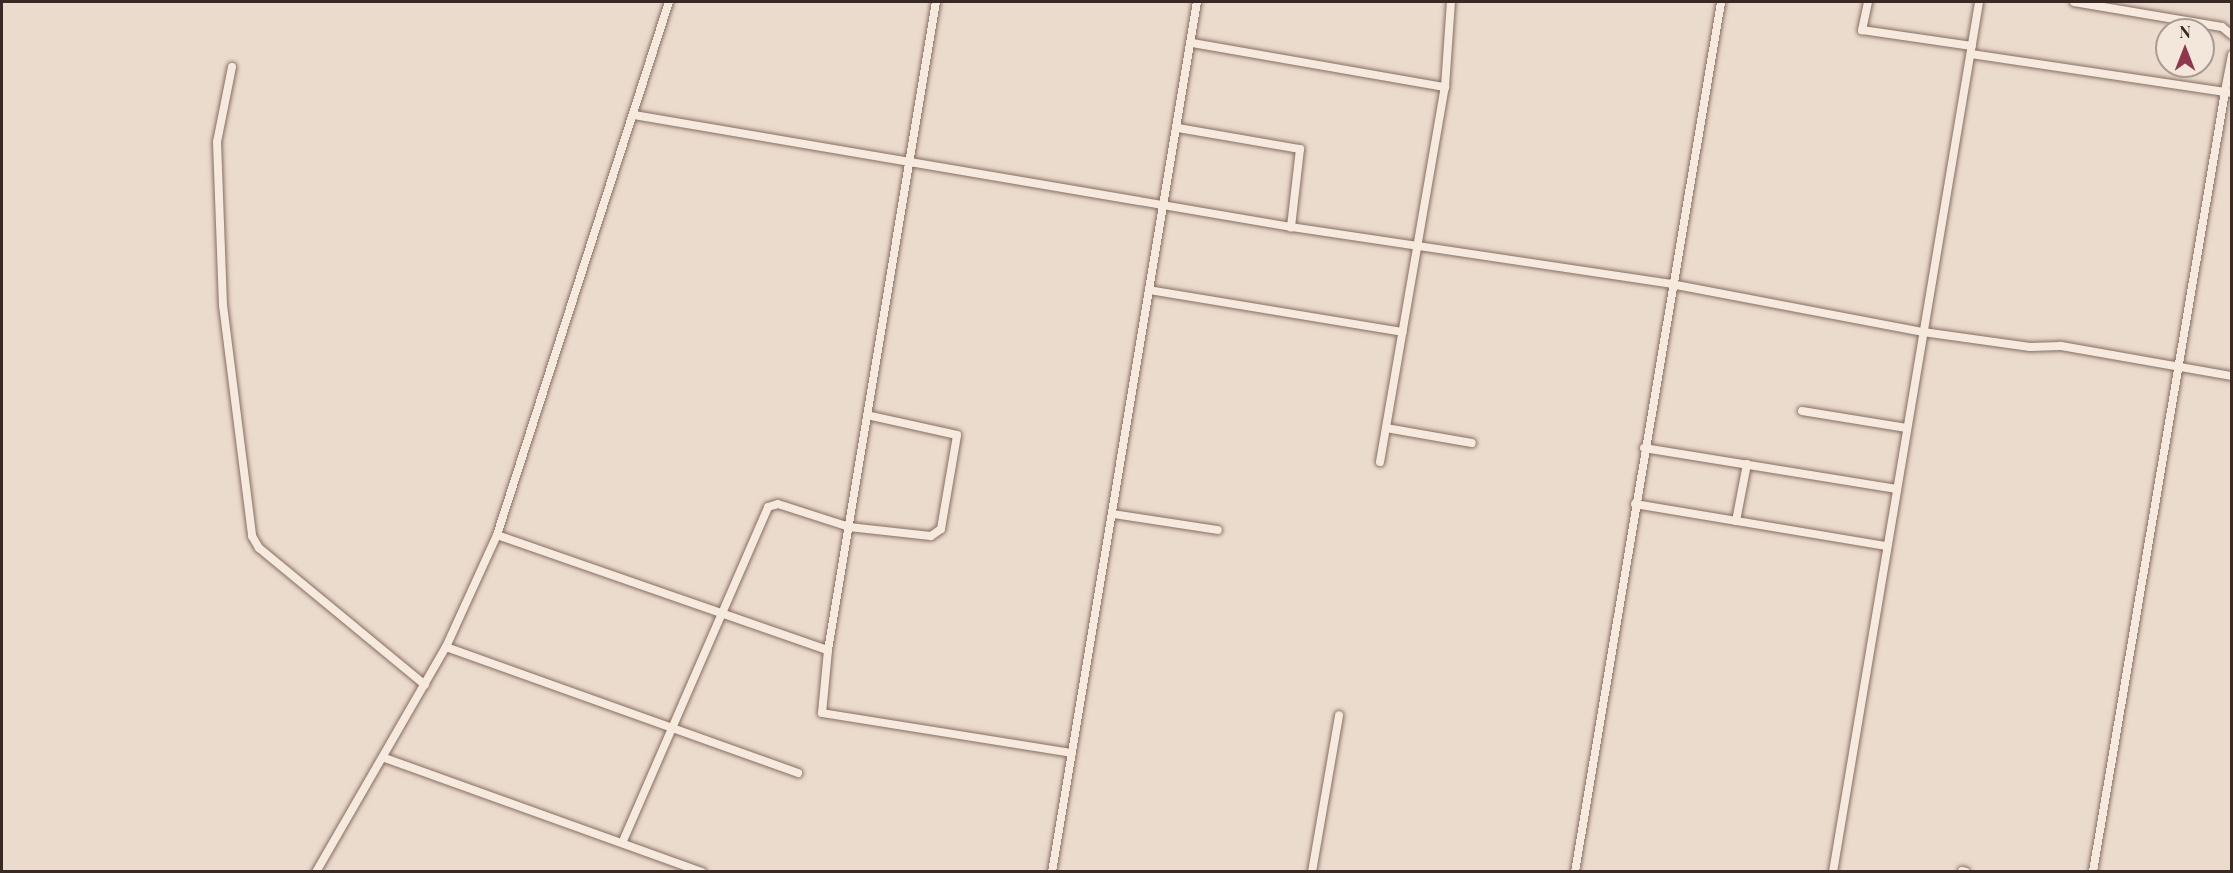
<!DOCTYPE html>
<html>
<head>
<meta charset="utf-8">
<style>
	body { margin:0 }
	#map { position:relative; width:2233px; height:873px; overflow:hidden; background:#ebdbcc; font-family:"Playfair Display",serif }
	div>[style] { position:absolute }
	.roads { filter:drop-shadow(0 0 2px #876d61) drop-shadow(0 0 2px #876d61) }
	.minor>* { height:8px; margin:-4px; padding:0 4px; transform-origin:4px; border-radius:4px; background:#f6eadf }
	span { translate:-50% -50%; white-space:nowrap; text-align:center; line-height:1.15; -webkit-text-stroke:4.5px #f3e7db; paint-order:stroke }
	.frame { position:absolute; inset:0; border:3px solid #392923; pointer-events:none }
	.north { position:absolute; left:2155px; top:18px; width:60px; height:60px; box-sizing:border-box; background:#f3e7db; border:2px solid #a99b91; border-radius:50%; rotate:0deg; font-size:16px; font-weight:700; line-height:24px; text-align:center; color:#392923 }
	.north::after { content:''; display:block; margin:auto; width:21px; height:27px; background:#90374c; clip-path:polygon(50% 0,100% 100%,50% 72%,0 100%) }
</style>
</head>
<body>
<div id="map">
	<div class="roads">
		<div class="minor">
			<i style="left:1868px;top:2px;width:29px;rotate:102deg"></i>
			<i style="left:1862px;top:30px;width:111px;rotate:8.3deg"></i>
			<i style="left:2074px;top:2px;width:150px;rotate:9.6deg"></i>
			<i style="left:2222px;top:27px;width:13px;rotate:39deg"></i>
			<i style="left:1192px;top:43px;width:257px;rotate:9.9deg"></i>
			<i style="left:1971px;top:54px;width:257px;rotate:8.5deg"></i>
			<i style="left:2225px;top:92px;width:791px;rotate:99.61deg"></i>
			<i style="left:2232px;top:55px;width:38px;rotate:101deg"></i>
			<i style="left:2225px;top:92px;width:7px;rotate:8deg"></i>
			<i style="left:232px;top:67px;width:76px;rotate:101.3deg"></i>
			<i style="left:217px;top:142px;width:163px;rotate:87.9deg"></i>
			<i style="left:223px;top:305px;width:233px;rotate:82.8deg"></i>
			<i style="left:252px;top:536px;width:14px;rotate:60deg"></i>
			<i style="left:259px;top:548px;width:215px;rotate:39.5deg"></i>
			<i style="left:634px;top:115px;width:666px;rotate:9.67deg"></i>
			<i style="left:1291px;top:227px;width:384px;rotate:8.5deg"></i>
			<i style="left:1671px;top:284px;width:257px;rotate:10.8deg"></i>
			<i style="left:1923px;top:332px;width:108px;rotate:8deg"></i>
			<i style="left:2030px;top:347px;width:31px;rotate:-2deg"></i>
			<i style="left:2061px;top:346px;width:174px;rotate:10deg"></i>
			<i style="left:1178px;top:128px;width:124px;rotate:9.8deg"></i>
			<i style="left:1300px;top:149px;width:79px;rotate:96.6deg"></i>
			<i style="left:1149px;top:290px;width:257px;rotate:9.4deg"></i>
			<i style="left:1802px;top:411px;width:106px;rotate:9.2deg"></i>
			<i style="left:1386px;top:428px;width:87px;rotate:9.9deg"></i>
			<i style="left:1644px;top:448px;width:256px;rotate:9.2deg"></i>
			<i style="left:1380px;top:462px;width:381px;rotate:-80.2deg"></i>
			<i style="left:1445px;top:87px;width:85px;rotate:-86deg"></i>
			<i style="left:1635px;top:504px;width:255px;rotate:9.5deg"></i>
			<i style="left:1113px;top:514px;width:106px;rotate:8.7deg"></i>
			<i style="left:1736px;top:521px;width:58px;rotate:-79.1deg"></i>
			<i style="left:497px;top:535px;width:350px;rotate:19.2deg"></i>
			<i style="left:828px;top:650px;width:657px;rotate:-80.54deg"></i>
			<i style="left:446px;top:647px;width:374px;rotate:19.7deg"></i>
			<i style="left:828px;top:650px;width:63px;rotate:95.4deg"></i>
			<i style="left:822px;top:713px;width:253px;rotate:9.1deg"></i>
			<i style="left:385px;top:758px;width:337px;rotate:19.8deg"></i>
			<i style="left:623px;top:841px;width:364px;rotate:-66.5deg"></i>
			<i style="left:768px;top:507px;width:10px;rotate:-17deg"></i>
			<i style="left:778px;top:504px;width:75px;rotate:17.9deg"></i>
			<i style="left:849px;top:527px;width:82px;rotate:6.3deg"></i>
			<i style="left:931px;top:536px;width:12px;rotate:-35deg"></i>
			<i style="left:941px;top:529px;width:95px;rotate:-80.3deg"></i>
			<i style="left:957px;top:435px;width:92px;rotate:-167.5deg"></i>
			<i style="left:1962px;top:871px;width:4px;rotate:14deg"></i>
			<i style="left:316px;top:872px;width:260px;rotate:-60deg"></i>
			<i style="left:446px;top:647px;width:123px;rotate:-65.5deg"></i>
			<i style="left:497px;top:535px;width:560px;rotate:-72.12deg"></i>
			<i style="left:1052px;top:872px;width:882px;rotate:-80.54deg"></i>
			<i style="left:1312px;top:872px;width:159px;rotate:-80.2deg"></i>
			<i style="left:1575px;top:872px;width:882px;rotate:-80.47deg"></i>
			<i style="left:1833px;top:872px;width:882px;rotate:-80.47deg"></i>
		</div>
	</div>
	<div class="frame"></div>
	<div class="north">N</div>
</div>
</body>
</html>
